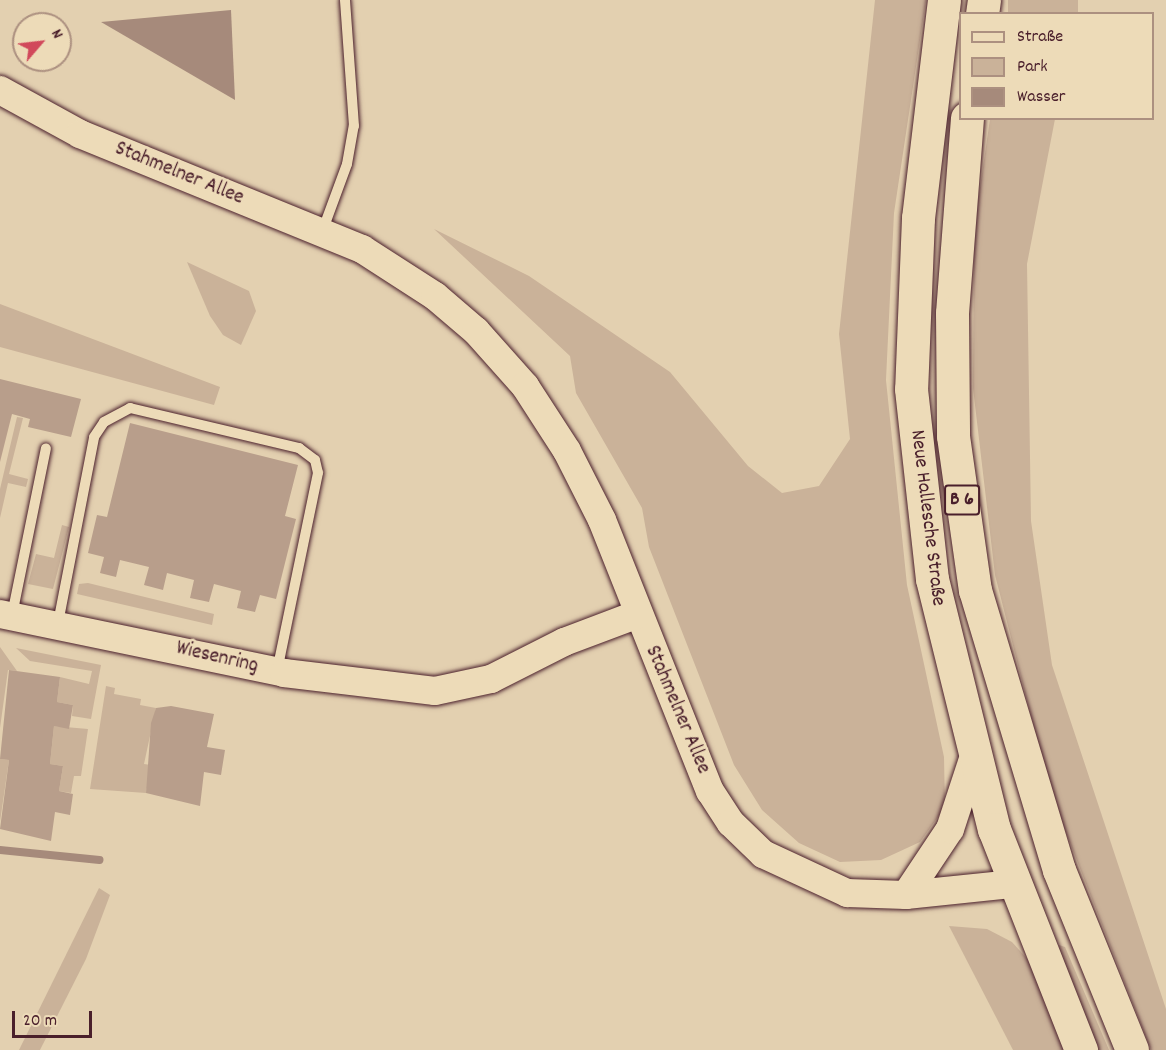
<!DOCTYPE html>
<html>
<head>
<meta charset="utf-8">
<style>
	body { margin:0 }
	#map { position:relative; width:1166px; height:1050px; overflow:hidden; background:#e3d0b0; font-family:Dekko,sans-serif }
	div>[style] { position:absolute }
	.green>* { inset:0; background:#cab299; transform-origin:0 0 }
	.water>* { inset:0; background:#a68a7b }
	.stream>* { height:8px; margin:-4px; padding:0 4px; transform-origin:4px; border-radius:4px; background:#a68a7b }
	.building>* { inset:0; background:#b89e8b }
	.roads { filter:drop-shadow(0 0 2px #4a1f2b) drop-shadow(0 0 2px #4a1f2b) }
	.service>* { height:10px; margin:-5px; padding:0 5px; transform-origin:5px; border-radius:5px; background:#eddbb8 }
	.tertiary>* { height:28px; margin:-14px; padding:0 14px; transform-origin:14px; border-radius:14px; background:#eddbb8 }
	.primary>* { height:33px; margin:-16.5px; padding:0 16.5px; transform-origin:16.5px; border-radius:16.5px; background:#eddbb8 }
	span { translate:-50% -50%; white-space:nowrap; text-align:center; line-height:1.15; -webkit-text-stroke:5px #eddbb8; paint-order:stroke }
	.shield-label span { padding:2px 4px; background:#eddbb8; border:2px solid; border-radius:4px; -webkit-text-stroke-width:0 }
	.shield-label { font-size:20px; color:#4a1f2b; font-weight:700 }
	.street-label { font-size:21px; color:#4a1f2b }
	.legend { position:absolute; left:959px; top:12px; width:195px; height:108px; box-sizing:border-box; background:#eddbb8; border:2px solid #ac9080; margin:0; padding:8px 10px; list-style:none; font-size:18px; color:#4a1f2b }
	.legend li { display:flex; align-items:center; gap:12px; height:30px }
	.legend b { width:30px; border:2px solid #ac9080 }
	.north { position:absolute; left:12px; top:12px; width:60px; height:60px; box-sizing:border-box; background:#eddbb8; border:2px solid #ac9080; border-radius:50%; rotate:62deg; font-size:16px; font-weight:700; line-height:24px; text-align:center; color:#4a1f2b }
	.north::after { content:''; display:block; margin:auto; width:21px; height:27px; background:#d1495b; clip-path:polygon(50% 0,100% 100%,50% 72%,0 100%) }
	.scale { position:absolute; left:12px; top:1011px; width:80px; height:27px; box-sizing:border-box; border:3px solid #4a1f2b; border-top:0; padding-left:8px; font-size:18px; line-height:21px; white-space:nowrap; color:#4a1f2b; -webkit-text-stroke:4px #eddbb8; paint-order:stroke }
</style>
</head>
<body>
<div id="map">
	<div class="green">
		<i style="clip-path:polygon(875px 0,926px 0,894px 213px,886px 380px,907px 585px,944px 757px,945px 807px,920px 842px,881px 860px,840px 862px,799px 843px,762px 810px,734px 765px,649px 547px,642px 508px,576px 393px,570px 356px,434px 229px,529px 276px,670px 372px,748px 466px,782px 493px,819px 486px,850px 439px,839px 334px)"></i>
		<i style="left:1008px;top:0;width:70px;height:13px"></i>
		<i style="clip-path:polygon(990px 119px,1055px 119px,1027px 264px,1031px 521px,1052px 665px,1166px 1009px,1166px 1050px,1151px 1050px,1051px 794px,995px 575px,973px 388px,974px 229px)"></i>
		<i style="clip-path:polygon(187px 262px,249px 291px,256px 311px,241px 345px,223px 335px,210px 316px)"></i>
		<i style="clip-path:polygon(0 304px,220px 387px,214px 405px,0 347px)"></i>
		<i style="clip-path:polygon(17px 417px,23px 418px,9px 474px,28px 479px,26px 487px,8px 483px,0 518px,0 489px)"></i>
		<i style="clip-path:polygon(62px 525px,69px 527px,53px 589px,28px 584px,36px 554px,54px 558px)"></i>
		<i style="clip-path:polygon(88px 583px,214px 614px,212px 625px,77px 594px,79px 584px)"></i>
		<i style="clip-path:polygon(0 647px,17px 671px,8px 670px,0 728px)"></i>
		<i style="clip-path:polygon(16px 648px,101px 665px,91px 719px,72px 716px,73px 705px,57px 702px,60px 677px,89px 684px,92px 671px,30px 661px)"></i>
		<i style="clip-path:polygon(106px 686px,115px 688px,114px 694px,141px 699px,140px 705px,156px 708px,144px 764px,151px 765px,146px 793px,90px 789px)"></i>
		<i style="clip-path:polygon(54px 726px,88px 729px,81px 776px,74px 776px,71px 793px,59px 791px,63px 766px,50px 764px)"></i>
		<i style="clip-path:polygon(0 759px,9px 760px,0 822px)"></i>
		<i style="clip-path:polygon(99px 888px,110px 895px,86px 959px,40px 1050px,19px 1050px)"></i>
		<i style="clip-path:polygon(949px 926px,987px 929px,1012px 942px,1029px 961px,1068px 1050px,1013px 1050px)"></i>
		<i style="clip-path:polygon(1059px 945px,1065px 947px,1109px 1050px,1097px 1050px,1057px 955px)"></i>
	</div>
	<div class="water">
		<i style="clip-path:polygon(231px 10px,235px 100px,101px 22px)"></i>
	</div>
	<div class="stream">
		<i style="left:0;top:850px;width:100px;rotate:5.7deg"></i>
	</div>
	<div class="building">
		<i style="clip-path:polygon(0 379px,81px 399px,71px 437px,28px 427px,30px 419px,12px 414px,0 462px)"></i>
		<i style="clip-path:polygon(130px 423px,298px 465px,285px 516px,296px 519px,276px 599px,260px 595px,255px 612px,237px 608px,241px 591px,214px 584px,209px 602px,190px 598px,194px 580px,167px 573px,163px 590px,144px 585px,149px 567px,120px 560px,116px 577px,100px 573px,104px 557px,88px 553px,97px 515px,107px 517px)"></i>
		<i style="clip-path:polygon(9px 670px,60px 677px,57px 702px,73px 705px,69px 729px,54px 726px,50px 764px,63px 766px,59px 791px,73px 794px,70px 815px,55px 812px,51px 841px,0 829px,9px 760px,0 759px)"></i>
		<i style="clip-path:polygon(171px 706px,214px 714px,207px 747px,225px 750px,221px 775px,204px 772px,200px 806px,146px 793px,151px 723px,156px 708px)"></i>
	</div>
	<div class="roads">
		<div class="service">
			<i style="left:322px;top:232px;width:72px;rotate:-69.8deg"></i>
			<i style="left:347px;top:164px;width:39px;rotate:-80deg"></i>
			<i style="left:354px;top:126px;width:126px;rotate:-94.1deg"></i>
			<i style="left:12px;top:615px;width:170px;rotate:-78.5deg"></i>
			<i style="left:58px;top:623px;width:189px;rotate:-79deg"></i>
			<i style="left:94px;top:437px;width:18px;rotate:-56deg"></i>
			<i style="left:104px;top:422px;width:30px;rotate:-28deg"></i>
			<i style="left:130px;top:408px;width:174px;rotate:13.3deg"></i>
			<i style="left:299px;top:448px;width:20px;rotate:37deg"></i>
			<i style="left:315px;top:460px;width:13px;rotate:77deg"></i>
			<i style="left:318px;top:473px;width:202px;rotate:101.7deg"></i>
		</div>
		<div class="tertiary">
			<i style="left:0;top:90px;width:91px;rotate:28.8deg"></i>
			<i style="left:80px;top:134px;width:305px;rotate:22.2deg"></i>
			<i style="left:362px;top:249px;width:87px;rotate:32.8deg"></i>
			<i style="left:435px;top:296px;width:54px;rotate:40.5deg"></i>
			<i style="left:476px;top:331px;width:74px;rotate:48.3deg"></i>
			<i style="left:525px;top:386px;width:77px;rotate:57.1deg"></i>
			<i style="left:567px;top:451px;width:77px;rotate:63.1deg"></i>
			<i style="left:602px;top:520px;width:292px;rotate:68.3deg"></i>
			<i style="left:710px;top:791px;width:38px;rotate:57deg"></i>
			<i style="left:731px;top:823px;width:45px;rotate:44.1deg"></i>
			<i style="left:763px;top:854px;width:93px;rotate:24.9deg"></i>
			<i style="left:847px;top:893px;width:59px;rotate:1.9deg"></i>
			<i style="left:906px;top:895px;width:108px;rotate:-5.9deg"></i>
			<i style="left:0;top:614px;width:290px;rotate:11.7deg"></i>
			<i style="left:284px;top:673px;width:152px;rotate:6.8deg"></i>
			<i style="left:435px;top:691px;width:57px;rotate:-12.1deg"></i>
			<i style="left:491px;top:679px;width:82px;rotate:-26.9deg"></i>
			<i style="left:564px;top:642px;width:79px;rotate:-20.7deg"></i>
			<i style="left:906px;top:895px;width:79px;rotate:-56.3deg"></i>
			<i style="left:950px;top:829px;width:74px;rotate:-71.8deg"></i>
		</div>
		<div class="primary">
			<i style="left:944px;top:0;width:220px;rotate:96.8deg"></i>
			<i style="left:918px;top:218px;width:171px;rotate:92.3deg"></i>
			<i style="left:911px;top:389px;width:191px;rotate:83.7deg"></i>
			<i style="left:932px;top:579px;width:258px;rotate:76.1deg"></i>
			<i style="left:994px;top:829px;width:238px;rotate:68.5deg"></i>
			<i style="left:982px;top:14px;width:14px;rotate:-82deg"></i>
			<i style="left:967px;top:118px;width:196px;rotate:94.4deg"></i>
			<i style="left:952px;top:313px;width:123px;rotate:89.5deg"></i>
			<i style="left:953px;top:436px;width:156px;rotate:81.9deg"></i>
			<i style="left:975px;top:590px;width:292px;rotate:73.3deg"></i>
			<i style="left:1059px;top:870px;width:194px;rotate:67.9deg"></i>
		</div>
	</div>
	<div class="shield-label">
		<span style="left:962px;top:500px">B 6</span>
	</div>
	<div class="street-label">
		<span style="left:179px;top:174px;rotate:22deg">Stahmelner Allee</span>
		<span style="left:927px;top:518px;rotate:83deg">Neue Hallesche Straße</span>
		<span style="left:217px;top:658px;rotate:13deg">Wiesenring</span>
		<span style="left:677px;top:710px;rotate:67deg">Stahmelner Allee</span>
	</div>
	<ul class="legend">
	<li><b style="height:8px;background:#eddbb8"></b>Straße</li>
	<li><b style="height:16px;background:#cab299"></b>Park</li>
	<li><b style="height:16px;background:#a68a7b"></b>Wasser</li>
	</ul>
	<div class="north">N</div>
	<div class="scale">20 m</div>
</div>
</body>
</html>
